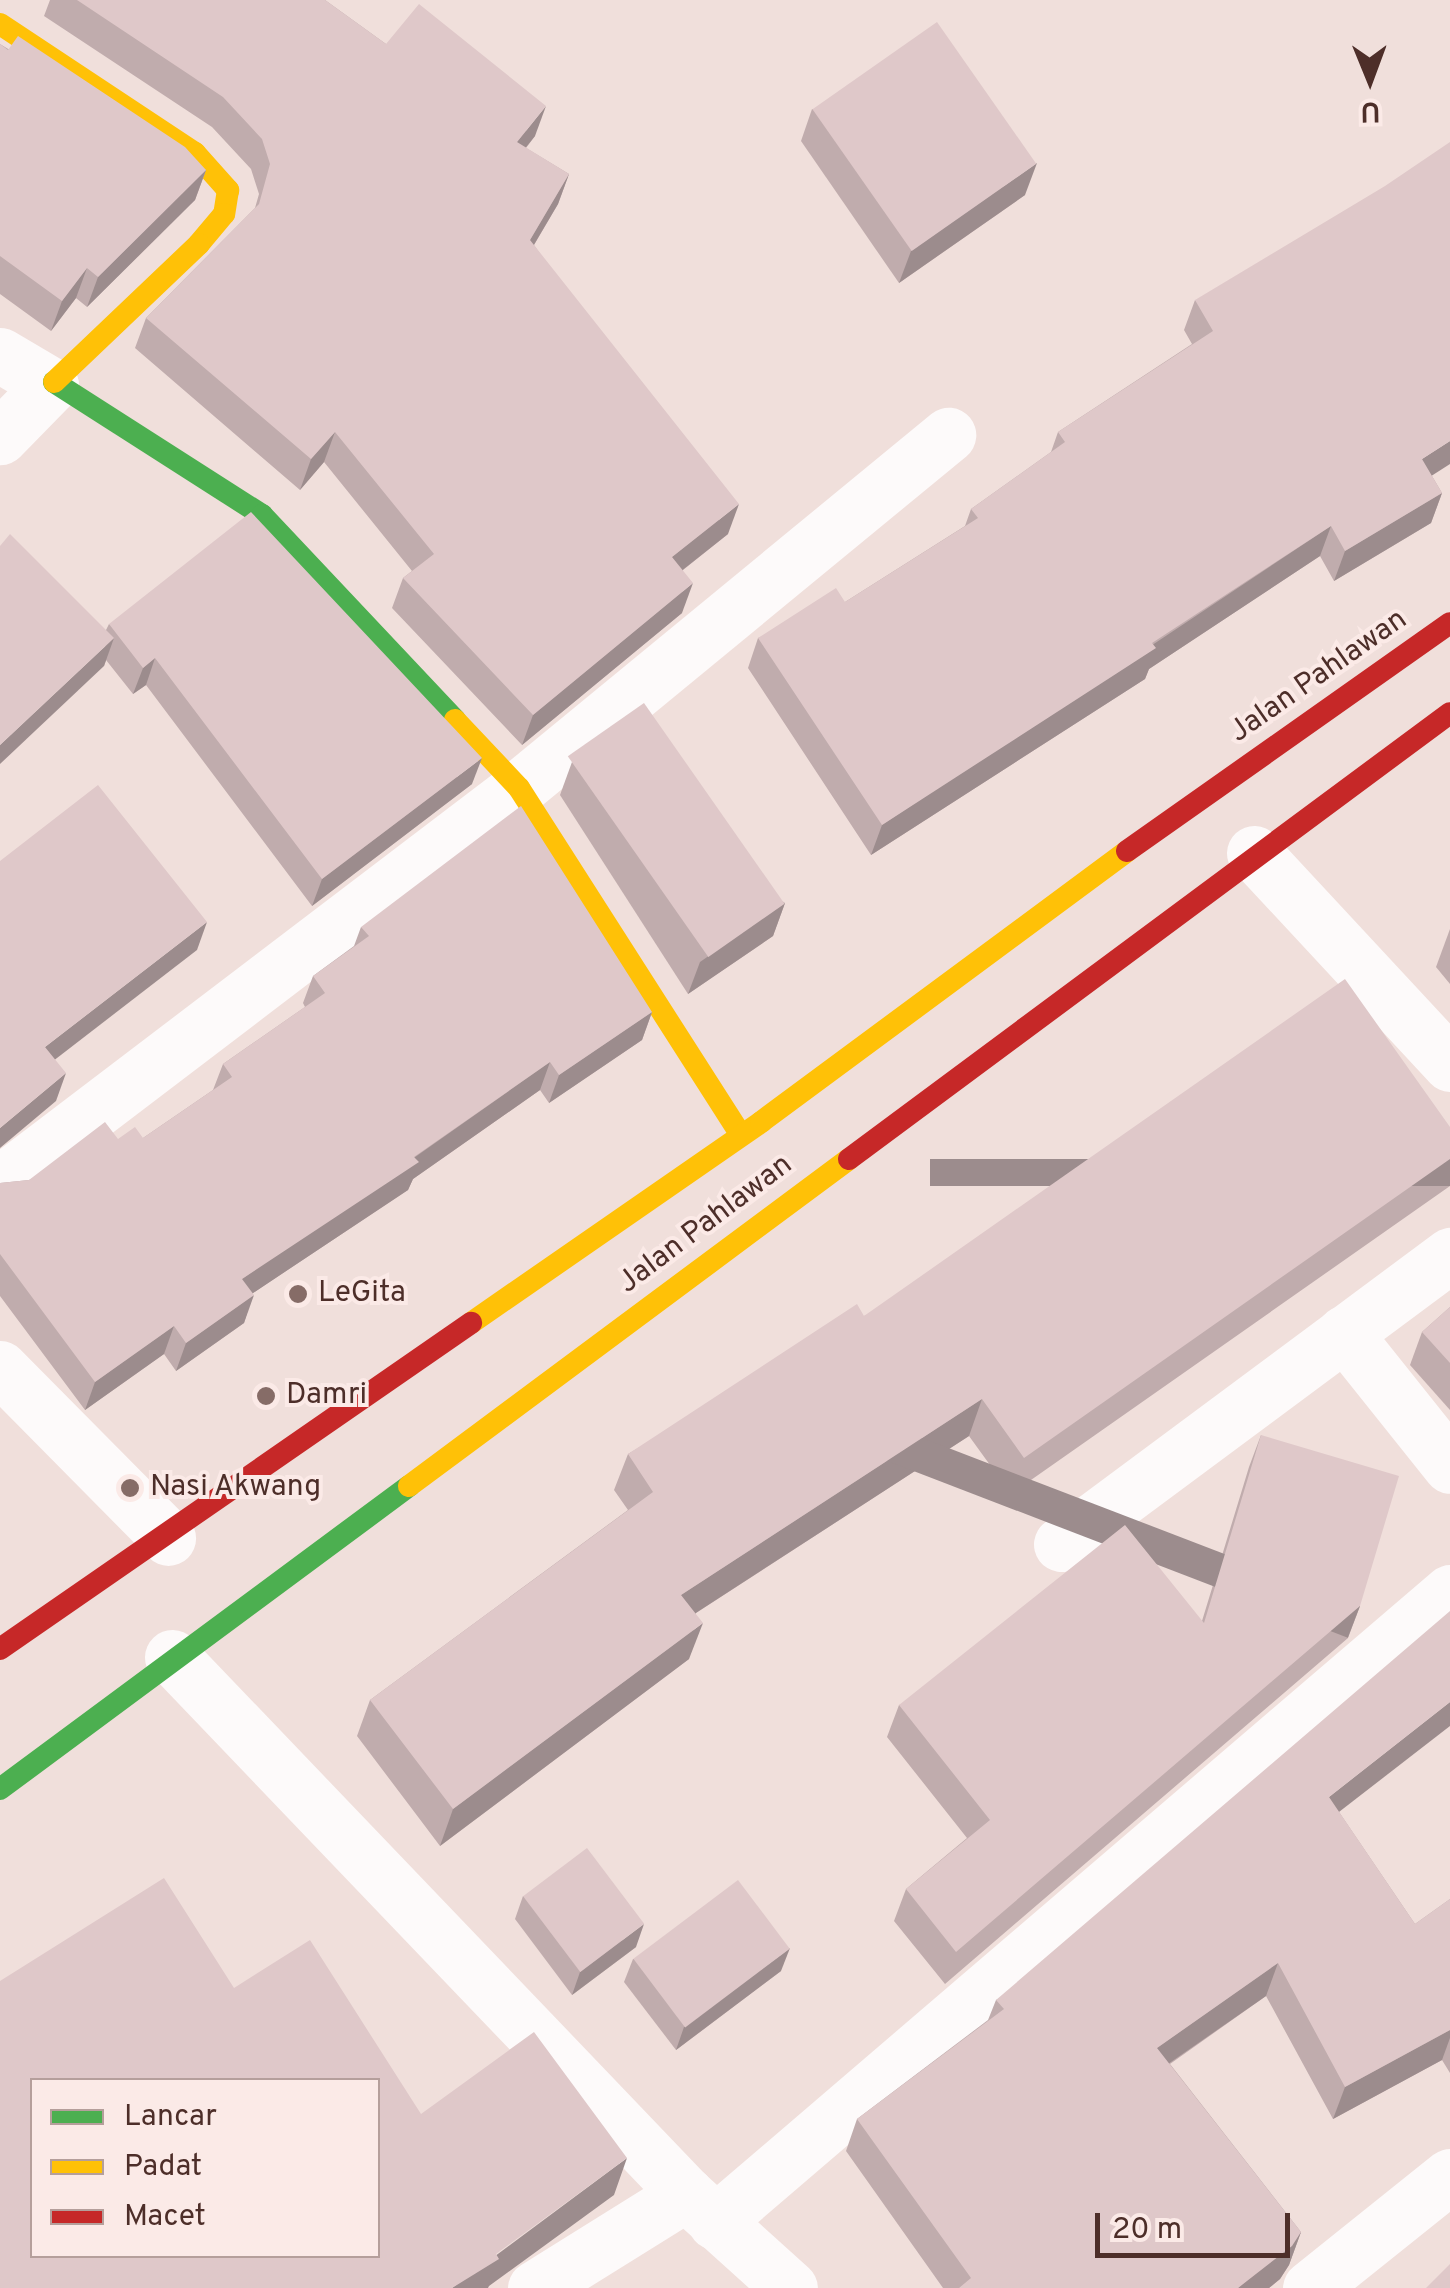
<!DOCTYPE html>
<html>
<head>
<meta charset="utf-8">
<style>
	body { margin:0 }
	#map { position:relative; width:1450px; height:2288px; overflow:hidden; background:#f0dfdb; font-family:Overpass,sans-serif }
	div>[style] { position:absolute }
	.street>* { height:55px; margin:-27.5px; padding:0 27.5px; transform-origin:27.5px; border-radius:27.5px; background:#fdfafa }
	.fast>* { height:22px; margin:-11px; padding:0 11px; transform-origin:11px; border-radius:11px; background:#4caf50 }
	.slow>* { height:22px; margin:-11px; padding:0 11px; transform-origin:11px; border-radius:11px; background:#ffc107 }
	.jam>* { height:22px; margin:-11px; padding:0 11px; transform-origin:11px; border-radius:11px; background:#c62828 }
	.wall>* { inset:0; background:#c0acad }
	.shaded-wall>* { inset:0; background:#9c8c8d; transform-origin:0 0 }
	.building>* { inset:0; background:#dfc8c9; transform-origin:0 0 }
	.dots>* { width:28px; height:28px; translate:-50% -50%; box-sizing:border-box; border:5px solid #fbeae7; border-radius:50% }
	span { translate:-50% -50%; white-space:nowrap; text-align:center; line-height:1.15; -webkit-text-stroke:8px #fbeae7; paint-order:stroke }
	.street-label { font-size:30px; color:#4d2e29 }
	.poi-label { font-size:30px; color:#4d2e29 }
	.left { translate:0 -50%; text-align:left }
	.legend { position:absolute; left:30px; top:2078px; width:350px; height:180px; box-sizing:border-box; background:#fbeae7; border:2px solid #b59f9b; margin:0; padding:12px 18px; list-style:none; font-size:30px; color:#4d2e29 }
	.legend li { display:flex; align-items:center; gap:20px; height:50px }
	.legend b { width:50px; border:2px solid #b59f9b }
	.north { position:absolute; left:1320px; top:30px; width:100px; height:100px; -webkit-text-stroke:8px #fbeae7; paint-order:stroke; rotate:179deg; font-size:28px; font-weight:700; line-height:40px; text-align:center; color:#4d2e29 }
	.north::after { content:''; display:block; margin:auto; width:35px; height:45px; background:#4d2e29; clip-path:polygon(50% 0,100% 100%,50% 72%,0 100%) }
	.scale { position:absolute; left:1095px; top:2213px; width:195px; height:45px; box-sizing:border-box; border:5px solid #4d2e29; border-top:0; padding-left:12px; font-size:30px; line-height:35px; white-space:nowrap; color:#4d2e29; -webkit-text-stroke:8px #fbeae7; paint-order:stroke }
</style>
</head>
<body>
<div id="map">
	<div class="street">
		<i style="left:0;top:355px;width:59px;rotate:30.5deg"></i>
		<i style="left:51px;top:385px;width:73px;rotate:134.4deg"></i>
		<i style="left:1254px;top:853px;width:288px;rotate:47.1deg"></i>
		<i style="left:0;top:1183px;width:652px;rotate:-37.27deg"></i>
		<i style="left:519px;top:788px;width:556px;rotate:-39.45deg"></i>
		<i style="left:1344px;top:1333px;width:170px;rotate:51.4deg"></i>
		<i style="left:0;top:1368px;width:239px;rotate:45.3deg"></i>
		<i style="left:1061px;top:1544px;width:485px;rotate:-36.6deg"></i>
		<i style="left:172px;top:1657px;width:743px;rotate:46.25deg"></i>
		<i style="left:686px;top:2194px;width:140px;rotate:42.1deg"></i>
		<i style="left:715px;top:2222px;width:968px;rotate:-40.6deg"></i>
		<i style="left:535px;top:2288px;width:178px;rotate:-31.9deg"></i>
		<i style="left:1310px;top:2288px;width:179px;rotate:-38.7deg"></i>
	</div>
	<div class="fast">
		<i style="left:54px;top:382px;width:247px;rotate:32.6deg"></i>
		<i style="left:262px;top:515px;width:282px;rotate:46.7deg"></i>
		<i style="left:0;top:1789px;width:509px;rotate:-36.53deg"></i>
	</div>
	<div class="slow">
		<i style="left:0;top:24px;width:234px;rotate:33.5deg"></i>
		<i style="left:195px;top:153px;width:50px;rotate:48.3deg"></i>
		<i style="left:228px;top:190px;width:24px;rotate:99deg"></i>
		<i style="left:224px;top:214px;width:39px;rotate:130deg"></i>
		<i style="left:199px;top:244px;width:200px;rotate:136.4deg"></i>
		<i style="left:455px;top:720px;width:93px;rotate:46.7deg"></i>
		<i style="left:519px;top:788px;width:411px;rotate:57.4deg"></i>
		<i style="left:471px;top:1323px;width:353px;rotate:-34.7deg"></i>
		<i style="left:761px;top:1122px;width:455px;rotate:-36.5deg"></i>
		<i style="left:409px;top:1486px;width:548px;rotate:-36.62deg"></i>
	</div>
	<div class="jam">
		<i style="left:1127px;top:851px;width:395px;rotate:-35.2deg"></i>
		<i style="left:849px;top:1159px;width:748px;rotate:-36.58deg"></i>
		<i style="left:0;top:1649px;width:573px;rotate:-34.69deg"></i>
	</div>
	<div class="wall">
		<i style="clip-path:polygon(50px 0,325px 0,386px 44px,535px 136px,526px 148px,569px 174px,558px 204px,534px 245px,728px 534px,683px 570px,682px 613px,522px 745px,392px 608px,403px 578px,412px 571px,324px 462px,300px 490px,135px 348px,146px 318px,255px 208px,259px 194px,251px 169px,212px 127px,44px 16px)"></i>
		<i style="clip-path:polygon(0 44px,206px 170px,195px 200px,87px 307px,76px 298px,51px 331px,0 294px)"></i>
		<i style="clip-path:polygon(812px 109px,1025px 195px,899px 283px,801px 141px)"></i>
		<i style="clip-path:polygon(1195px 300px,1432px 476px,1442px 493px,1431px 523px,1334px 581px,1320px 556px,1149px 669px,1145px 679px,871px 855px,748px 668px,758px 638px,845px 602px,965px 526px,971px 509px,1051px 452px,1058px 432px,1192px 344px,1184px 330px)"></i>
		<i style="clip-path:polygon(109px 624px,472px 784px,312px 906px,146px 685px,133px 694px,106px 660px,104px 666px,106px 630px)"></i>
		<i style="clip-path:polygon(572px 762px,785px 903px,773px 936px,688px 994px,560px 795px)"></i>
		<i style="clip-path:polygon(361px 927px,652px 1012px,642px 1040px,549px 1103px,540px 1090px,413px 1179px,408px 1190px,253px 1293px,244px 1323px,176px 1371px,164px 1354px,85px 1410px,0 1296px,0 1183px,29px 1180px,118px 1139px,143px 1138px,213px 1090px,223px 1064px,305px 1007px,303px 1003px,313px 976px,354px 946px)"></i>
		<i style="clip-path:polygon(1450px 929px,1450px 984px,1436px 967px)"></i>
		<i style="clip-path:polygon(1450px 1127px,1450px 1186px,1011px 1494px,969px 1436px,696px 1613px,689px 1659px,440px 1846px,357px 1736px,370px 1700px,628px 1510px,614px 1490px,628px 1454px,864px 1316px)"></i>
		<i style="clip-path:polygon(1450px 1307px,1450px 1410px,1410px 1365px,1422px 1332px)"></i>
		<i style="clip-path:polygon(1261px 1435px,1360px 1606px,1348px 1638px,945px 1984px,894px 1921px,906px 1889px,967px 1838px,887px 1737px,899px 1705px,1202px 1621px,1249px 1467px)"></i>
		<i style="clip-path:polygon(1339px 1812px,1415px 1924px,1450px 1899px,1450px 2073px,1442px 2060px,1333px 2119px,1266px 1996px,1170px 2064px,1301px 2232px,1289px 2265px,1280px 2279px,1269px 2288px,943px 2288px,846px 2151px,857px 2119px,988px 2020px,996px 2000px)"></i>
		<i style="clip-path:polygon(523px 1896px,636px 1947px,572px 1995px,515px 1919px)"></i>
		<i style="clip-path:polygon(633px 1959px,781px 1971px,676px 2050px,624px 1982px)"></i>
	</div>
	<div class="shaded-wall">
		<i style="clip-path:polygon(546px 106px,535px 136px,506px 172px,517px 142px)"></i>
		<i style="clip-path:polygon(1037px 163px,1025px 195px,899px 283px,911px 251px)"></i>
		<i style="clip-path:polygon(206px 170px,195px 200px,87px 307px,98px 277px)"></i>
		<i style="clip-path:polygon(569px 174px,558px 204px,519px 270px,530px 240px)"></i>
		<i style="clip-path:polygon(87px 268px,76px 298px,51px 331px,62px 301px)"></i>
		<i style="clip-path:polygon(335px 432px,324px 462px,300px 490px,311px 459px)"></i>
		<i style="clip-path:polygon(1450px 441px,1450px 464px,1411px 489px,1422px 459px)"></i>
		<i style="clip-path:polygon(1442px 493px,1431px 523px,1334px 581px,1345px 551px)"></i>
		<i style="clip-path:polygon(739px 504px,728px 534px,661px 587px,672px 557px)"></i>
		<i style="clip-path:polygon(1331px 526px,1320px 556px,1149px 669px,1145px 679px,871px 855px,882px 825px)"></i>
		<i style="clip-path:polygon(693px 583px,682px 613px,522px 745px,533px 715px)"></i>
		<i style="clip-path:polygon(114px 638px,104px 666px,0 764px,0 745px)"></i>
		<i style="clip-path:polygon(155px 658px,146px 685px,133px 694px,143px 668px)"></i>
		<i style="clip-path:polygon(482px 758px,472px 784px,312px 906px,322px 879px)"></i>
		<i style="clip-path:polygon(785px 903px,773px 936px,688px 994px,700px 962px)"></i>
		<i style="clip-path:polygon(207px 922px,197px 950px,35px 1075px,45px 1047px)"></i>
		<i style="clip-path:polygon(652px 1012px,642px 1040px,549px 1103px,559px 1075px)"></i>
		<i style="clip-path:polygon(550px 1062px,540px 1090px,413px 1179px,408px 1190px,232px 1307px,242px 1279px)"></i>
		<i style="clip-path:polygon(66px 1073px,56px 1101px,0 1148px,0 1128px)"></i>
		<i style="left:1450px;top:1159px;width:27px;height:520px;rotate:90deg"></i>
		<i style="clip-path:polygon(254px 1295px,244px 1323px,176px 1371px,186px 1343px)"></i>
		<i style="clip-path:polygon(174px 1326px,164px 1354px,85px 1410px,95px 1382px)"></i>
		<i style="clip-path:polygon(982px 1399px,969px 1436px,668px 1631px,681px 1595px)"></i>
		<i style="left:1360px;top:1606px;width:34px;height:532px;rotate:111deg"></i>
		<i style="clip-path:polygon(703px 1623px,689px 1659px,440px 1846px,453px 1809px)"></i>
		<i style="clip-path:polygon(1450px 1702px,1450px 1726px,1317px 1829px,1329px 1797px)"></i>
		<i style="clip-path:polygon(644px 1924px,636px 1947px,572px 1995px,580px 1972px)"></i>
		<i style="clip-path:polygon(790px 1948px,781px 1971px,676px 2050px,684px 2027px)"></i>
		<i style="clip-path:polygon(1278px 1963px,1266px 1996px,1145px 2080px,1157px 2048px)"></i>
		<i style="clip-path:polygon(1450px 2030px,1450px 2038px,1442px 2060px,1333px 2119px,1345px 2087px)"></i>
		<i style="clip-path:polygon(627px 2158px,614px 2195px,489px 2286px,488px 2288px,452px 2288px)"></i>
		<i style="clip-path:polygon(1301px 2232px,1289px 2265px,1280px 2279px,1269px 2288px,1238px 2288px)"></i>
	</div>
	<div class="building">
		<i style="clip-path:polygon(77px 0,325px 0,386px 44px,419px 4px,546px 106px,517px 142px,569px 174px,530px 240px,739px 504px,672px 557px,693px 583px,533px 715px,403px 578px,434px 554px,335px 432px,311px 459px,146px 318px,259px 204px,270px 164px,262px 139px,223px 97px)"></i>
		<i style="left:937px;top:22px;width:173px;height:152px;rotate:55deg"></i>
		<i style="clip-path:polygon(18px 36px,185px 147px,206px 170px,98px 277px,87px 268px,62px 301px,0 256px,0 44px,8px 50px)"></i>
		<i style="clip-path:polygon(1450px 142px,1450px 441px,1422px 459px,1442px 493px,1345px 551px,1331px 526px,1152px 643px,1156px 648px,882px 825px,758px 638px,836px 588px,845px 602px,978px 518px,971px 509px,1065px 442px,1058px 432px,1213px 331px,1195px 300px,1385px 186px)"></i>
		<i style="clip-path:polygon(251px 512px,482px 758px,322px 879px,155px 658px,143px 668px,109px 624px)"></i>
		<i style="clip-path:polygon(10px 534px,114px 638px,0 745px,0 546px)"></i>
		<i style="left:644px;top:703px;width:245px;height:93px;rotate:55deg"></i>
		<i style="clip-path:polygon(98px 785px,207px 922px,45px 1047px,66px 1073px,0 1128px,0 861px)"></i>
		<i style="clip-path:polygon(521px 806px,652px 1012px,559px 1075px,550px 1062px,414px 1157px,419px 1162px,242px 1279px,254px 1295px,186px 1343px,174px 1326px,95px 1382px,0 1254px,0 1183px,29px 1180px,105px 1122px,118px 1139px,135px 1127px,143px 1138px,232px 1077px,223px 1064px,325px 993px,313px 976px,369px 936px,361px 927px)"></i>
		<i style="clip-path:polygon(1345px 979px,1450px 1127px,1450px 1159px,1024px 1458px,982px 1399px,681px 1595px,703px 1623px,453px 1809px,370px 1700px,653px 1492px,628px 1454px,857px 1304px,864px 1316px)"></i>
		<i style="clip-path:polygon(1450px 1307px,1450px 1363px,1422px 1332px)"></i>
		<i style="clip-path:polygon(1261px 1435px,1399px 1476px,1360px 1606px,956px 1952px,906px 1889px,990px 1820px,899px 1705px,1125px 1525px,1204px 1623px)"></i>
		<i style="clip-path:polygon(1450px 1611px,1450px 1702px,1329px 1797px,1415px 1924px,1450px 1899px,1450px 2030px,1345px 2087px,1278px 1963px,1157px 2048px,1301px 2232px,1292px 2246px,1238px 2288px,959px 2288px,971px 2278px,857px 2119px,1004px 2009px,996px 2000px)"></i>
		<i style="left:587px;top:1848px;width:95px;height:80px;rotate:53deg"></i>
		<i style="clip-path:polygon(evenodd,164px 1878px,234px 1988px,310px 1940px,421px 2114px,534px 2032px,627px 2158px,496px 2254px,499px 2259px,452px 2288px,0 2288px,0 1981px,164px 1878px,32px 2080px,378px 2080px,378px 2256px,32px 2256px,32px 2080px)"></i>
		<i style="left:738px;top:1880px;width:86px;height:131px;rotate:53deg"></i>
		<i style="clip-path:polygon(1450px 2264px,1450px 2288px,1426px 2288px)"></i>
	</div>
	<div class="dots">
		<i style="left:298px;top:1294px;background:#866c67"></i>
		<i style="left:266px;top:1396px;background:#866c67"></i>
		<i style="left:130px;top:1488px;background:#866c67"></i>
	</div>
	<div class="street-label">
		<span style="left:1319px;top:677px;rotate:-35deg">Jalan Pahlawan</span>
		<span style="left:706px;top:1225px;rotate:-37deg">Jalan Pahlawan</span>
	</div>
	<div class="poi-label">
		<span class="left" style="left:318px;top:1294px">LeGita</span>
		<span class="left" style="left:286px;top:1396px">Damri</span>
		<span class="left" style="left:150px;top:1488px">Nasi Akwang</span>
	</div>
	<ul class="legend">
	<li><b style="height:12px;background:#4caf50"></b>Lancar</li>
	<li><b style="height:12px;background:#ffc107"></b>Padat</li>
	<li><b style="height:12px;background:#c62828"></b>Macet</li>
	</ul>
	<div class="north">U</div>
	<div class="scale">20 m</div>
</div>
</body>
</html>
